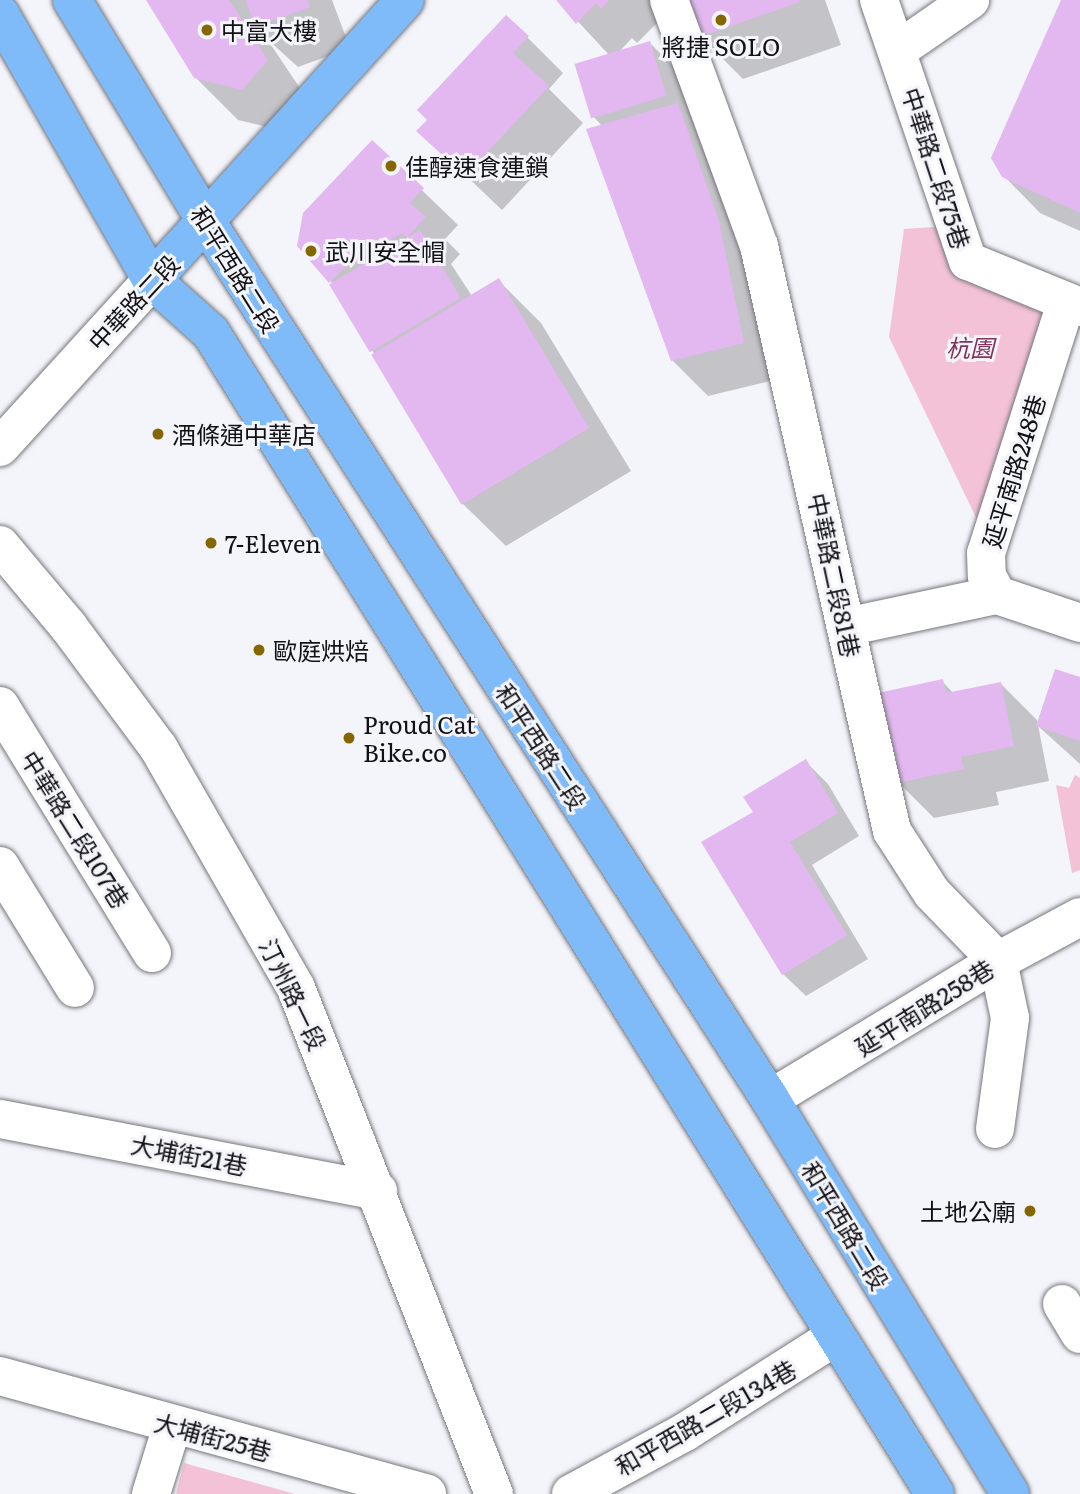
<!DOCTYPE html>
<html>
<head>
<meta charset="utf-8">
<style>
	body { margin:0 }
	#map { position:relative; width:1080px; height:1494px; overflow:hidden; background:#f4f4fb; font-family:Literata,"Noto Sans TC",serif }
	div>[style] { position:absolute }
	.green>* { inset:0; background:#f3c2d7 }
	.shadow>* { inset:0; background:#0003 }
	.building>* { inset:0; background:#e3b8f0; transform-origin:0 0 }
	.roads { filter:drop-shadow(0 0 2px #76767c) drop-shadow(0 0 2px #76767c) }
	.minor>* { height:38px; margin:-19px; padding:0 19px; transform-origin:19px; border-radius:19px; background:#fff }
	.major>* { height:38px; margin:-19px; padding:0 19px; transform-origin:19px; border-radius:19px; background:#7fbbf9 }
	.dots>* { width:19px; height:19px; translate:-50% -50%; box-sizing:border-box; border:4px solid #f4f4fb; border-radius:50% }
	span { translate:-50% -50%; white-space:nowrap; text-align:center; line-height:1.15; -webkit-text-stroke:6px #f4f4fb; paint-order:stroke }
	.poi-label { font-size:24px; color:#121215 }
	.left { translate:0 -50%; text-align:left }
	.right { translate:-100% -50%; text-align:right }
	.street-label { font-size:24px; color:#121215 }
	.park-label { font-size:24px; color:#82335c; font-style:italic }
</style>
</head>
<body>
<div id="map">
	<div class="green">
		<i style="clip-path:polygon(948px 226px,1053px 306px,984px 534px,889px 337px,904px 229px)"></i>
		<i style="clip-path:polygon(1075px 775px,1080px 778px,1080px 870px,1072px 873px,1056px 785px,1069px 788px)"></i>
		<i style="clip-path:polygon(184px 1463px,295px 1494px,176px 1494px)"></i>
	</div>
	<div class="shadow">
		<i style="clip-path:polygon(148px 0,332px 0,350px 48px,298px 67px,267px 39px,310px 103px,285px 131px,238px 120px,195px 77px)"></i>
		<i style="clip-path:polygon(558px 0,666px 0,673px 7px,637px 43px,632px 38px,618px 53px,650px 43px,678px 71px,755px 258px,779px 379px,708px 396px,672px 360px,602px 126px,594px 117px,610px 56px)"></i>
		<i style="clip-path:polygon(687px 0,825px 0,841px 45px,743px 79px,701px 37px)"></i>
		<i style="clip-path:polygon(1064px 0,1080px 0,1080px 231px,1040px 213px,1004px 176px)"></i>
		<i style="clip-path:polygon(527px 37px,563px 73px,549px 89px,583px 123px,502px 210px,419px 131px)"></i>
		<i style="clip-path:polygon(372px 142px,458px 225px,445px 239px,460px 254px,451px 264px,472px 296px,499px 281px,541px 323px,631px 471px,506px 546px,463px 504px,333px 284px,299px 245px)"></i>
		<i style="clip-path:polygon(1080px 679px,1080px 764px,1038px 726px)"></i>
		<i style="clip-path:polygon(942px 681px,954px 694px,1001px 684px,1037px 720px,1049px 781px,996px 792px,999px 805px,934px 818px,898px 782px)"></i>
		<i style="clip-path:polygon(805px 761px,828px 784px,859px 836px,812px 865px,868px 959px,806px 996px,783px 974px,755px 812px)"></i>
	</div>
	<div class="building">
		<i style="clip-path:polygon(146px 0,229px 0,268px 60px,242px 90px,194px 78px)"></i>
		<i style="clip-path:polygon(246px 0,308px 0,310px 7px,255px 27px)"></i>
		<i style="clip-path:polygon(556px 0,609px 0,601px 9px,596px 3px,576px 24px)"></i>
		<i style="clip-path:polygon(686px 0,799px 0,800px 2px,699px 37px)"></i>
		<i style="clip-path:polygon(1061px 0,1080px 0,1080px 213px,1002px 177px,991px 158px)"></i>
		<i style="clip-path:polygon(506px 15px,529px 36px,513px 53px,549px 86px,465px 176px,416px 131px,427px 120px,417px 110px)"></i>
		<i style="left:650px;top:41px;width:57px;height:79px;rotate:73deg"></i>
		<i style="clip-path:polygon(678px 103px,719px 221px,744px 343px,671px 361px,586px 129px)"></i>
		<i style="clip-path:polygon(372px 140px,424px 188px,410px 203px,426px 217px,407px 237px,401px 233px,357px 263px,353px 259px,329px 283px,297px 246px,303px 213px)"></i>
		<i style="left:420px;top:230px;width:79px;height:106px;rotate:59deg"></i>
		<i style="left:499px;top:278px;width:175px;height:149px;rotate:59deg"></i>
		<i style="clip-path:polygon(1055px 669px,1080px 677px,1080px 741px,1036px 726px)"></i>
		<i style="clip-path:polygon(943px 679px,946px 693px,1001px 682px,1014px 746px,961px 757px,964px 769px,897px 783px,878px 693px)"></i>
		<i style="clip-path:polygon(806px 759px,838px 813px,790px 842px,847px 935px,782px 975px,701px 842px,753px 812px,743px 797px)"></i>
	</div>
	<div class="roads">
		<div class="minor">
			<i style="left:669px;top:0;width:262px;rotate:69.9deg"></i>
			<i style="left:759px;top:246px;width:600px;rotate:77.19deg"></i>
			<i style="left:892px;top:831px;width:74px;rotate:57.2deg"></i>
			<i style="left:932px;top:893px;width:95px;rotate:45.9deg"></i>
			<i style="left:998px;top:961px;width:58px;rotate:78.1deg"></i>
			<i style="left:1010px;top:1018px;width:112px;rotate:97.7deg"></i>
			<i style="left:879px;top:0;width:276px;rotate:71.2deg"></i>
			<i style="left:968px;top:261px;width:121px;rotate:22.3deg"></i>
			<i style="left:898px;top:50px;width:88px;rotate:-34.8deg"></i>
			<i style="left:1066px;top:303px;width:262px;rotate:107.7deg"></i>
			<i style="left:986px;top:553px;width:23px;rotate:88deg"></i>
			<i style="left:987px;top:576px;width:21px;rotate:62deg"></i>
			<i style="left:997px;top:595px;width:88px;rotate:18.6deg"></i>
			<i style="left:0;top:447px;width:226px;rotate:-47.7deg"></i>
			<i style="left:0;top:545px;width:106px;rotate:50deg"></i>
			<i style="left:68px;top:626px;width:151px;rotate:53.4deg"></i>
			<i style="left:158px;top:747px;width:278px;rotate:60.2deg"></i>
			<i style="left:296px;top:988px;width:543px;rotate:68.63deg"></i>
			<i style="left:846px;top:627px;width:154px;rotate:-12deg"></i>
			<i style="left:0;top:706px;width:290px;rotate:58.4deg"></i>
			<i style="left:0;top:866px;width:143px;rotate:58.4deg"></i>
			<i style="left:770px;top:1099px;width:267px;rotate:-31.2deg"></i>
			<i style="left:998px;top:961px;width:93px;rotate:-28.2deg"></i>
			<i style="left:0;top:1119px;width:385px;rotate:10.8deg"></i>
			<i style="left:1062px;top:1304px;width:35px;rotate:59deg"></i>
			<i style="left:0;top:1376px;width:443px;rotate:15.4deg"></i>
			<i style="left:151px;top:1494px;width:71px;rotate:-72.8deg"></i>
			<i style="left:571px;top:1494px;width:130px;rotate:-28.5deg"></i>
			<i style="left:685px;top:1432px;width:179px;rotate:-32.4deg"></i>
		</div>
		<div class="major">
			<i style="left:72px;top:0;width:261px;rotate:58.8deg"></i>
			<i style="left:207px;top:223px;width:1041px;rotate:57.27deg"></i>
			<i style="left:770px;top:1099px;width:462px;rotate:58.7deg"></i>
			<i style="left:0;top:14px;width:306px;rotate:60.3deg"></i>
			<i style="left:152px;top:280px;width:79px;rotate:41.9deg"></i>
			<i style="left:211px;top:333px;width:1368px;rotate:58.05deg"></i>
			<i style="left:152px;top:280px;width:377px;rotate:-47.9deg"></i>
		</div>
	</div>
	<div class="dots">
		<i style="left:721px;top:20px;background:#856701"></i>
		<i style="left:207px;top:30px;background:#856701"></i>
		<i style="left:391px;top:166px;background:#856701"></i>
		<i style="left:311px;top:251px;background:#856701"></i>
		<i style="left:158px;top:434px;background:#856701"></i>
		<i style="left:211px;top:543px;background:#856701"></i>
		<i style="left:259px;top:650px;background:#856701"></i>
		<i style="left:349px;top:738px;background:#856701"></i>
		<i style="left:1030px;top:1211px;background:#856701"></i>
	</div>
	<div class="poi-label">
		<span class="left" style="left:221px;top:30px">中富大樓</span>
		<span style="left:721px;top:46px">將捷 SOLO</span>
		<span class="left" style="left:405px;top:166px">佳醇速食連鎖</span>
		<span class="left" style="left:325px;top:251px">武川安全帽</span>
		<span class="left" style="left:172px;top:434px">酒條通中華店</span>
		<span class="left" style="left:225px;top:543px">7-Eleven</span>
		<span class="left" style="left:273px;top:650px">歐庭烘焙</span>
		<span class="left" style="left:363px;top:738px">Proud Cat<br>Bike.co</span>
		<span class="right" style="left:1016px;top:1211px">土地公廟</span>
	</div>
	<div class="street-label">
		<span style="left:937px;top:168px;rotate:72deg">中華路二段75巷</span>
		<span style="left:236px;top:269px;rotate:58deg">和平西路二段</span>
		<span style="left:133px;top:302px;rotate:-47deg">中華路二段</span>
		<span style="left:1013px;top:471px;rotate:-73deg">延平南路248巷</span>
		<span style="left:835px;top:575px;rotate:78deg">中華路二段81巷</span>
		<span style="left:542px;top:746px;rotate:57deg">和平西路二段</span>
		<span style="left:76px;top:829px;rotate:58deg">中華路二段107巷</span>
		<span style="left:294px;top:994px;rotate:64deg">汀州路一段</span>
		<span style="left:924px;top:1007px;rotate:-32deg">延平南路258巷</span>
		<span style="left:189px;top:1154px;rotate:11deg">大埔街21巷</span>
		<span style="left:846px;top:1225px;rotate:59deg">和平西路二段</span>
		<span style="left:705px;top:1417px;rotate:-30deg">和平西路二段134巷</span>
		<span style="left:213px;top:1436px;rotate:15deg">大埔街25巷</span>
	</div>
	<div class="park-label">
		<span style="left:970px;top:347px">杭園</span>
	</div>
</div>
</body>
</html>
